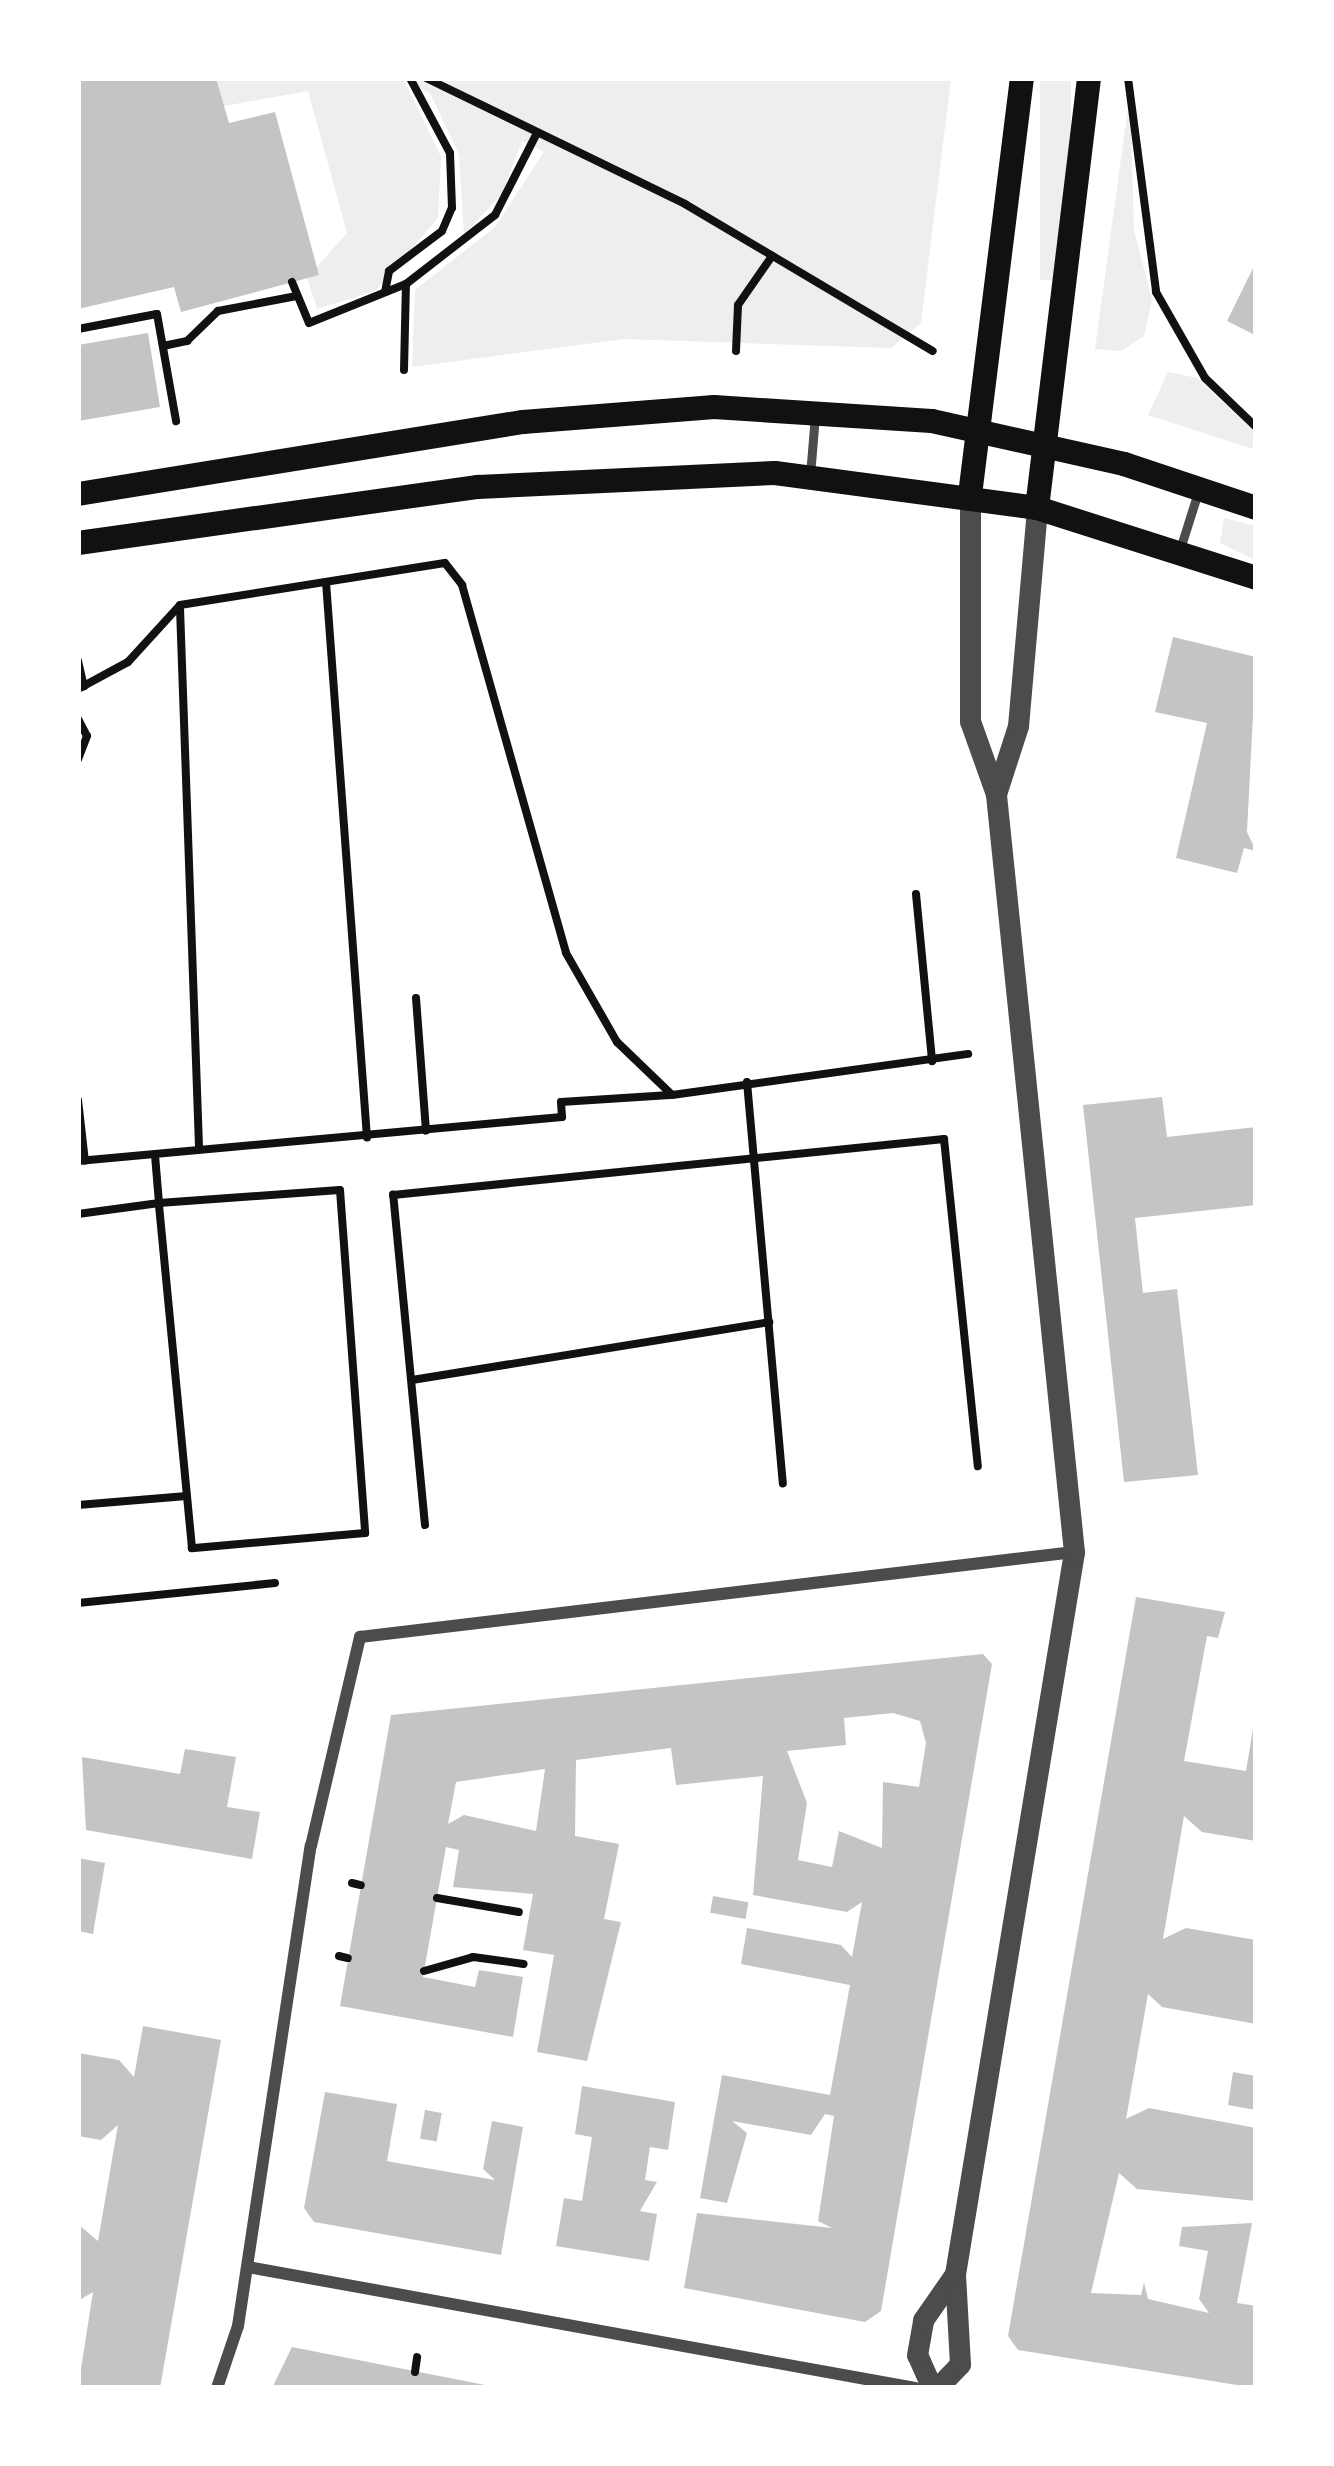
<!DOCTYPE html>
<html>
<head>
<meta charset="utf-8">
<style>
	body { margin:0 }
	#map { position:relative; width:1334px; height:2466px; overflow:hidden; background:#fff; font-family:Roboto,sans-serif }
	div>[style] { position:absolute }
	.green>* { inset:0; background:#eee; transform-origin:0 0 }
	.building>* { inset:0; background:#c4c4c4; transform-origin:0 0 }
	.path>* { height:8px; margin:-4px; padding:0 4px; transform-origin:4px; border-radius:4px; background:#111 }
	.service>* { height:9px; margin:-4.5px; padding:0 4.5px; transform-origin:4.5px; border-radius:4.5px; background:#4c4c4c }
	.minor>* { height:12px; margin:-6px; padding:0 6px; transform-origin:6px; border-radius:6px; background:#4c4c4c }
	.tertiary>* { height:21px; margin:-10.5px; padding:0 10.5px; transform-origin:10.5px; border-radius:10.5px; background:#4c4c4c }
	.secondary>* { height:24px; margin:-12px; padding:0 12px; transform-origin:12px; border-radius:12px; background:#111 }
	span { translate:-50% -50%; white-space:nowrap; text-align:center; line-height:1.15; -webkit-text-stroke:9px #fff; paint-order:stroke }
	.frame { position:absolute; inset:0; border:81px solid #fff; pointer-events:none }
</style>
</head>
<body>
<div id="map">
	<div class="green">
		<i style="clip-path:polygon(216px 78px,951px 78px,921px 323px,891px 348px,624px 339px,412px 367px,415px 290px,495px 227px,544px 152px,522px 141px,502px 194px,464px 234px,459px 155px,430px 93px,404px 80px,441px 157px,438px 218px,375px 291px,317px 309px,307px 278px,347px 233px,308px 91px,224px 106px)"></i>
		<i style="left:1040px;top:78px;width:31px;height:202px"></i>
		<i style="clip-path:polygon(1130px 93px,1134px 230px,1152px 299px,1144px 336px,1121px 351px,1095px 349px)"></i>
		<i style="clip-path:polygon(1168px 372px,1197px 378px,1256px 433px,1256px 450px,1148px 415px)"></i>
		<i style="clip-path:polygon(1224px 518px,1256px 526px,1256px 560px,1220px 543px)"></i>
	</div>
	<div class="building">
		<i style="clip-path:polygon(78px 78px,216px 78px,229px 123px,275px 112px,319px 275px,181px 312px,174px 287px,78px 309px)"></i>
		<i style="clip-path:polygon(1256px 262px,1256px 332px,1253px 334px,1227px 321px)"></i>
		<i style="clip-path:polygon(148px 333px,160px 407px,78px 421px,78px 345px)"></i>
		<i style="clip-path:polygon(1173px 637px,1256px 657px,1247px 832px,1256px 851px,1244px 848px,1237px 873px,1176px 858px,1207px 723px,1155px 712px)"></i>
		<i style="clip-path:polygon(1162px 1097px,1167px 1137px,1256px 1127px,1256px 1205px,1135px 1218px,1143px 1293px,1177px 1289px,1198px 1475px,1124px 1482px,1083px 1105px)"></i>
		<i style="clip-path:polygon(1136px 1597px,1225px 1612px,1218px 1638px,1207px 1636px,1184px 1761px,1246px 1771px,1256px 1711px,1256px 1841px,1202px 1832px,1184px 1816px,1163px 1939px,1186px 1928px,1256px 1940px,1256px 2024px,1162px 2007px,1148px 1994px,1126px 2119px,1149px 2108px,1256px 2128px,1256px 2201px,1137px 2189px,1119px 2173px,1091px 2293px,1141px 2295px,1144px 2283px,1148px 2299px,1209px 2313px,1199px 2299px,1208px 2251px,1179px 2246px,1182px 2227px,1252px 2223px,1237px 2303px,1256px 2306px,1256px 2388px,1018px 2350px,1008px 2336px)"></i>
		<i style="clip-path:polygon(evenodd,983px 1654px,992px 1664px,881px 2311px,865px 2322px,684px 2288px,697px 2213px,832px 2228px,818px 2221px,834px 2116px,825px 2114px,811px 2135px,732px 2121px,747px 2133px,727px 2203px,700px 2198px,722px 2075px,830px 2095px,850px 1985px,741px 1964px,747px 1928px,841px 1945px,852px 1957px,862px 1902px,847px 1912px,753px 1895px,763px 1776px,676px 1785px,671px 1748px,576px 1760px,575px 1836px,619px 1844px,604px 1919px,621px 1922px,587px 2061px,537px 2052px,554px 1955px,523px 1950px,533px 1894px,453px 1887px,459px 1850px,446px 1847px,423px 1977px,475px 1987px,479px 1970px,523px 1977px,513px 2037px,340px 2006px,391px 1715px,983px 1654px,893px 1713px,920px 1721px,926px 1743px,919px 1787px,883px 1782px,882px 1848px,839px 1831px,832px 1867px,798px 1860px,807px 1803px,787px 1751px,846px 1745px,844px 1718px,893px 1713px,983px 1654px,545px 1769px,536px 1831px,464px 1815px,448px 1824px,456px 1782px,545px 1769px)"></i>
		<i style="clip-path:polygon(185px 1749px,236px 1757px,227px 1807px,260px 1812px,252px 1859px,86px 1830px,82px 1757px,180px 1774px)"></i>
		<i style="clip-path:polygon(78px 1858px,105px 1863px,93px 1934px,78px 1931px)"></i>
		<i style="left:713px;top:1896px;width:36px;height:17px;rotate:10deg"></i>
		<i style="clip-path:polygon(143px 2026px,221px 2040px,160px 2388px,78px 2388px,93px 2292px,78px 2301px,78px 2224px,98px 2241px,118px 2125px,101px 2140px,78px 2136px,78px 2053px,119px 2060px,134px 2077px)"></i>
		<i style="clip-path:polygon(1233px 2072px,1256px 2076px,1256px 2110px,1228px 2105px)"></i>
		<i style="clip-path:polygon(582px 2086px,675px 2102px,668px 2150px,650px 2147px,645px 2180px,657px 2182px,640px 2211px,657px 2214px,649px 2261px,556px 2246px,564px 2198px,582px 2201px,592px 2137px,575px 2134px)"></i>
		<i style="clip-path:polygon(325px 2092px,397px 2104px,387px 2161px,397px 2163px,495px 2180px,483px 2169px,492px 2121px,523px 2127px,501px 2255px,314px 2222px,304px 2208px)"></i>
		<i style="left:425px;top:2110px;width:17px;height:29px;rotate:10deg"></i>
		<i style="clip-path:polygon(292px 2347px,490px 2386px,490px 2388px,272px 2388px)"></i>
	</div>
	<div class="path">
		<i style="left:426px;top:78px;width:288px;rotate:25.9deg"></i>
		<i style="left:685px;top:204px;width:288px;rotate:30.7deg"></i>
		<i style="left:1128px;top:78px;width:216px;rotate:82.5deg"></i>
		<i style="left:1156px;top:292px;width:99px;rotate:60.3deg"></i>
		<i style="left:1205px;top:378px;width:71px;rotate:43.9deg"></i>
		<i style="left:292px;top:282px;width:44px;rotate:67.5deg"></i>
		<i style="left:309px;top:323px;width:105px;rotate:-21.9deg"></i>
		<i style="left:406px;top:284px;width:113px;rotate:-37.8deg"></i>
		<i style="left:495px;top:215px;width:92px;rotate:-62.9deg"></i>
		<i style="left:385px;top:292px;width:21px;rotate:-79deg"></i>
		<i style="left:389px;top:271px;width:66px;rotate:-37deg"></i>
		<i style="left:442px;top:231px;width:25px;rotate:-67deg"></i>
		<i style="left:452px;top:208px;width:55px;rotate:-92.1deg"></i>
		<i style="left:450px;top:153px;width:85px;rotate:-118.1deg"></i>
		<i style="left:78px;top:329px;width:80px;rotate:-10.8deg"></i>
		<i style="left:157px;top:314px;width:109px;rotate:79.9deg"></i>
		<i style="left:163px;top:346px;width:25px;rotate:-12deg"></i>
		<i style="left:187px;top:341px;width:43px;rotate:-44.1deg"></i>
		<i style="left:218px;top:311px;width:80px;rotate:-10.8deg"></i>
		<i style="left:736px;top:351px;width:46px;rotate:-87.5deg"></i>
		<i style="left:738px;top:305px;width:60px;rotate:-55.2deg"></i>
		<i style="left:404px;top:370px;width:86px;rotate:-88.7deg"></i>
		<i style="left:326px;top:582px;width:557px;rotate:85.78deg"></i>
		<i style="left:180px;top:608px;width:538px;rotate:87.98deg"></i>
		<i style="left:78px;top:661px;width:26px;rotate:77deg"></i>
		<i style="left:78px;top:689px;width:57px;rotate:-28.4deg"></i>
		<i style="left:128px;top:662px;width:77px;rotate:-47.6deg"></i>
		<i style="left:180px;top:605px;width:268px;rotate:-9deg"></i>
		<i style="left:445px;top:563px;width:28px;rotate:52deg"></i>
		<i style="left:462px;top:585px;width:382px;rotate:74.2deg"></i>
		<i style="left:566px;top:953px;width:103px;rotate:60.2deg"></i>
		<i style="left:617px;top:1042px;width:76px;rotate:43.9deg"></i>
		<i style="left:672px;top:1095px;width:299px;rotate:-7.9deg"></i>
		<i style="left:78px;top:719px;width:19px;rotate:62deg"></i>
		<i style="left:87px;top:736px;width:25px;rotate:111deg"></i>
		<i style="left:916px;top:894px;width:168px;rotate:84.5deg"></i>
		<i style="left:416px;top:998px;width:133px;rotate:85.7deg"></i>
		<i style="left:747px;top:1082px;width:403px;rotate:84.9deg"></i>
		<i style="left:78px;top:1100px;width:61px;rotate:83.5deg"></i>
		<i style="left:78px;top:1161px;width:486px;rotate:-5.2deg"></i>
		<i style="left:562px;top:1117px;width:15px;rotate:-94deg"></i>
		<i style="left:561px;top:1102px;width:109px;rotate:-3.7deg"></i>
		<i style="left:78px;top:1214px;width:82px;rotate:-7.7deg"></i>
		<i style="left:159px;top:1203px;width:181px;rotate:-4.1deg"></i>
		<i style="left:340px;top:1190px;width:344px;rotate:85.8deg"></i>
		<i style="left:365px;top:1533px;width:174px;rotate:175deg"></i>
		<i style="left:192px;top:1548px;width:347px;rotate:-95.5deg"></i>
		<i style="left:159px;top:1203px;width:48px;rotate:-94.8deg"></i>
		<i style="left:412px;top:1380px;width:362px;rotate:-9.2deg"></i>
		<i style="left:78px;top:1505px;width:109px;rotate:-4.7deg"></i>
		<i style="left:425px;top:1525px;width:332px;rotate:-95.5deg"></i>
		<i style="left:393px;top:1195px;width:554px;rotate:-5.8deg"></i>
		<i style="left:944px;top:1139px;width:329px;rotate:84.1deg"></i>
		<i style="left:78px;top:1603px;width:198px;rotate:-5.8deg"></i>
		<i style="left:352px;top:1883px;width:9px;rotate:13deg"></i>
		<i style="left:437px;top:1898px;width:83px;rotate:9.7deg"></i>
		<i style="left:339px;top:1956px;width:9px;rotate:13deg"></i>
		<i style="left:424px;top:1971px;width:51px;rotate:-15.9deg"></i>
		<i style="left:473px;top:1957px;width:51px;rotate:7.8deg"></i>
		<i style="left:415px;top:2372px;width:15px;rotate:-82deg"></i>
	</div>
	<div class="service">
		<i style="left:810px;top:475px;width:60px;rotate:-85.2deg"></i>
		<i style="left:1180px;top:549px;width:60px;rotate:-72.5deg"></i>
	</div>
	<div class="minor">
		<i style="left:248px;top:2267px;width:678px;rotate:10.28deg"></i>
		<i style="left:217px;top:2388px;width:65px;rotate:-71.3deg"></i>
		<i style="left:238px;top:2326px;width:486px;rotate:-81.4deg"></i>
		<i style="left:311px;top:1846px;width:215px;rotate:-76.8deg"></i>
		<i style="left:360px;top:1637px;width:719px;rotate:-6.79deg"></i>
	</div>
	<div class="tertiary">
		<i style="left:996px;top:794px;width:71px;rotate:-72.1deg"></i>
		<i style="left:1018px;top:726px;width:219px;rotate:-85deg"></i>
		<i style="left:932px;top:2388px;width:36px;rotate:-114deg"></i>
		<i style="left:917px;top:2355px;width:36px;rotate:-80deg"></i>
		<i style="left:923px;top:2320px;width:56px;rotate:-55.2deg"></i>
		<i style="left:937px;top:2388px;width:33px;rotate:-46deg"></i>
		<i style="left:960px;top:2364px;width:90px;rotate:-93.2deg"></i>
		<i style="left:955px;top:2274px;width:732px;rotate:-80.64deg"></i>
		<i style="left:1074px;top:1552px;width:762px;rotate:-95.88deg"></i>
		<i style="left:996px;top:794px;width:77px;rotate:-109.6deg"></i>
		<i style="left:970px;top:721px;width:226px;rotate:-90deg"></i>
	</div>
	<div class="secondary">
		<i style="left:78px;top:494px;width:451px;rotate:-9.2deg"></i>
		<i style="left:523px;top:422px;width:192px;rotate:-4.5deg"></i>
		<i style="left:714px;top:407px;width:218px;rotate:3.7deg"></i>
		<i style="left:932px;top:421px;width:197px;rotate:12.6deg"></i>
		<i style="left:1124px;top:464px;width:139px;rotate:18.4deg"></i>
		<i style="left:970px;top:495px;width:420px;rotate:-82.9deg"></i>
		<i style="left:1037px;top:508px;width:433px;rotate:-83.1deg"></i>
		<i style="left:78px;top:543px;width:404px;rotate:-8deg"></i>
		<i style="left:478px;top:487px;width:297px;rotate:-2.7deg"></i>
		<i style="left:775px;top:473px;width:264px;rotate:7.6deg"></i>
		<i style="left:1037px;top:508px;width:230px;rotate:17.7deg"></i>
	</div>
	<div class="frame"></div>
</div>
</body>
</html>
